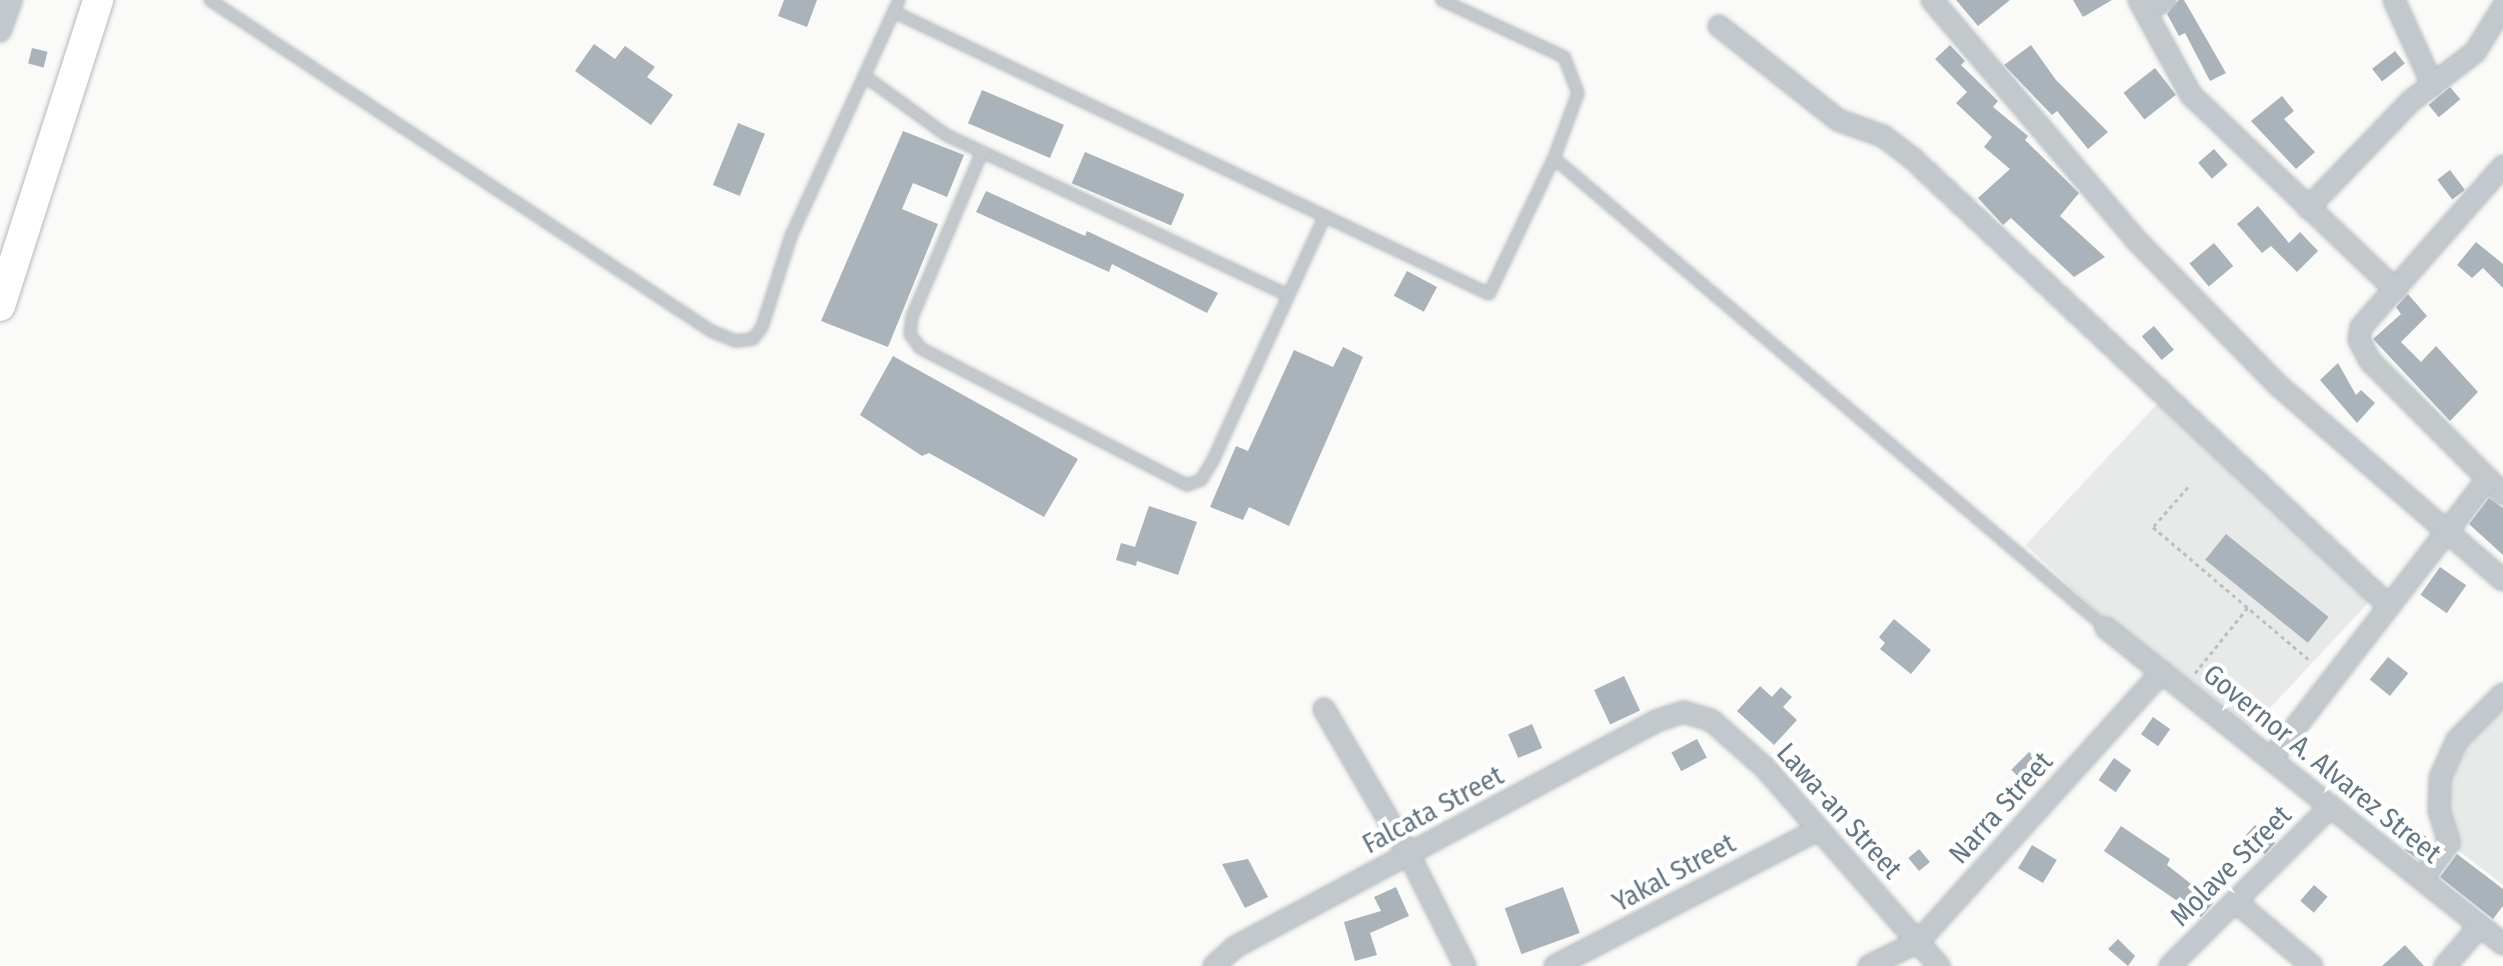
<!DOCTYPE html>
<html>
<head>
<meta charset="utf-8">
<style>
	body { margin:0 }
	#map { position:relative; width:2503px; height:966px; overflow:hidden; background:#fafaf8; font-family:"Fira Sans Condensed",sans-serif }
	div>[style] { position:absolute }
	.built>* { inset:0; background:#e8e9e9; transform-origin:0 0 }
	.building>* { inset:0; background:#aab3b9; transform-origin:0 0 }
	.path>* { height:3px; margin-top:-1.5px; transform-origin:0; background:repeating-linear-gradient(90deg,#bbbfc2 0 4px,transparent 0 8px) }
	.roads { filter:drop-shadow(0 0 2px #b3babf) drop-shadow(0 0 2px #b3babf) }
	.lane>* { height:10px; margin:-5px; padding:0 5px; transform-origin:5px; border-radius:5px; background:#c3c8cc }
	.street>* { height:20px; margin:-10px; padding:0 10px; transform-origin:10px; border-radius:10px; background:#c3c8cc }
	.secondary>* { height:30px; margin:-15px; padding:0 15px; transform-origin:15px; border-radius:15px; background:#fff }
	span { translate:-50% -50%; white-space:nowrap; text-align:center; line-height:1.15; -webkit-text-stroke:8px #fff; paint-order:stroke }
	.street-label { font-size:28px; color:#657683 }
</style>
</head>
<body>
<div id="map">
	<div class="built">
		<i style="left:2158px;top:403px;width:290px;height:194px;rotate:43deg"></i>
		<i style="clip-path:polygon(2503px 706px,2503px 885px,2449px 843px,2440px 778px,2458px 745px)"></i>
	</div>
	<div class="building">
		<i style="clip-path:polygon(784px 0,817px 0,807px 27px,778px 16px)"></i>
		<i style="clip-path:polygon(1956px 0,2010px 0,1978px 26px)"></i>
		<i style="clip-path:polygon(2073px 0,2112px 0,2083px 17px)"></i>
		<i style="clip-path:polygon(2179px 0,2184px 0,2226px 73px,2210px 81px,2185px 33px,2179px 36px,2167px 14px)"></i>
		<i style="clip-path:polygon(594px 44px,615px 59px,625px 46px,655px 67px,647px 77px,673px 95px,651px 125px,575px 71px)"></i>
		<i style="clip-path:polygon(1950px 45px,1965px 61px,1961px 65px,1998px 101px,1993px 107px,2028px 136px,2025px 140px,2079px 193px,2060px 216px,2105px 257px,2074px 277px,2011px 218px,2003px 225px,1978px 198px,2010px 169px,1984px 147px,1992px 137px,1956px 103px,1967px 92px,1935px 59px)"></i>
		<i style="clip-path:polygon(2031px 45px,2056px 80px,2108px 132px,2088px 149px,2057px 111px,2052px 115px,2004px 65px)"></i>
		<i style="left:32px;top:48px;width:16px;height:16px;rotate:14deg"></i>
		<i style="left:2395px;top:51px;width:16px;height:29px;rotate:52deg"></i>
		<i style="left:2155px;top:68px;width:34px;height:40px;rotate:52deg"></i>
		<i style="left:2450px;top:87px;width:16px;height:28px;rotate:50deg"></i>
		<i style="left:982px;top:90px;width:89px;height:36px;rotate:23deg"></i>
		<i style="clip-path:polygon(2282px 96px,2294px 111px,2284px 119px,2315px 152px,2296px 169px,2251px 121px)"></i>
		<i style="left:738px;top:123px;width:29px;height:67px;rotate:22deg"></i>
		<i style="clip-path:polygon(903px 131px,964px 155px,947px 197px,913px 183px,902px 209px,938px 224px,888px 347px,821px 321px)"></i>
		<i style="left:2214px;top:149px;width:21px;height:21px;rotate:49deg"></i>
		<i style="left:1085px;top:152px;width:108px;height:34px;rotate:23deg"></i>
		<i style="left:2450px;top:170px;width:25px;height:16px;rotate:53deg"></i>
		<i style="clip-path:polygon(986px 191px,1085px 236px,1087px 231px,1218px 293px,1207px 313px,1112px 264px,1109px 272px,976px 212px)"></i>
		<i style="clip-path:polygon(2258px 206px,2289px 243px,2300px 232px,2318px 251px,2297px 272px,2271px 246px,2262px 253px,2237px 224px)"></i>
		<i style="clip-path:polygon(2476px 242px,2503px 264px,2503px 288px,2483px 268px,2472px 278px,2457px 265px)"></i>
		<i style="left:2214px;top:243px;width:30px;height:32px;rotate:50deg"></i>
		<i style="left:1407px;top:271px;width:34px;height:28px;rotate:28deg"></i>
		<i style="clip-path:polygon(2408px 294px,2427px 316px,2401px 342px,2421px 362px,2436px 346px,2478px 392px,2450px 421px,2373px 339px,2401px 314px,2396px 307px)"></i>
		<i style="left:2154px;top:326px;width:31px;height:16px;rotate:50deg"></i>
		<i style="clip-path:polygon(1343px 347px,1363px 357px,1289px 526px,1249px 507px,1243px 520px,1210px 507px,1236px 446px,1248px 451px,1294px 350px,1333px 367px)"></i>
		<i style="clip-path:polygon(893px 356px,1078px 459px,1044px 517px,929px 453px,922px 456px,860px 415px)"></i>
		<i style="clip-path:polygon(2338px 363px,2356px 395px,2361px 390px,2375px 403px,2357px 423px,2320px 380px)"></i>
		<i style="clip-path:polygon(2489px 498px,2503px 508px,2503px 555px,2469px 524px)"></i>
		<i style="clip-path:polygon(1149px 506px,1197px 522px,1178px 575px,1137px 561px,1136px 566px,1116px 560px,1121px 543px,1135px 547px)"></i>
		<i style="left:2226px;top:534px;width:132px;height:33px;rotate:39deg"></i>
		<i style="left:2440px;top:567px;width:32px;height:34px;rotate:35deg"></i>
		<i style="clip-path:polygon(1894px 619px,1931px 650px,1911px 674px,1880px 649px,1885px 643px,1879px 637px)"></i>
		<i style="left:2388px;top:657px;width:26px;height:29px;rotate:39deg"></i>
		<i style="left:1624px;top:676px;width:38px;height:33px;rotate:65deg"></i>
		<i style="clip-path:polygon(1760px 686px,1772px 697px,1781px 687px,1792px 697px,1783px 707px,1797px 720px,1774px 745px,1737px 711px)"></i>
		<i style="left:2153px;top:717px;width:21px;height:21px;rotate:35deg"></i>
		<i style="left:1532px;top:724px;width:26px;height:26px;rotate:67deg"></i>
		<i style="left:1697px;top:739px;width:21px;height:29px;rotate:62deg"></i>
		<i style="left:2029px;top:752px;width:27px;height:25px;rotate:45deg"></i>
		<i style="left:2114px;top:758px;width:21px;height:27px;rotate:35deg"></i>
		<i style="left:2255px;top:825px;width:27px;height:15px;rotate:42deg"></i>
		<i style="clip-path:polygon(2121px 826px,2170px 859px,2167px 865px,2214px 902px,2201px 917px,2104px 851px)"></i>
		<i style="left:2418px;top:831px;width:19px;height:23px;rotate:35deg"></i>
		<i style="left:2032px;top:845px;width:29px;height:27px;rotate:31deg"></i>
		<i style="left:1919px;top:849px;width:17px;height:14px;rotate:50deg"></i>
		<i style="clip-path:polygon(2457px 854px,2503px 889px,2503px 906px,2493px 919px,2440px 877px)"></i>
		<i style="clip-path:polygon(1248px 859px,1268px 897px,1245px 908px,1222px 864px)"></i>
		<i style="left:2314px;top:885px;width:18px;height:21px;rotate:41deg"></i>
		<i style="clip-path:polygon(1396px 887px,1409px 916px,1370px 933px,1377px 955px,1355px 961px,1344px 922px,1381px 911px,1374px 897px)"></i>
		<i style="left:1563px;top:887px;width:49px;height:62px;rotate:70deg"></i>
		<i style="clip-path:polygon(2118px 939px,2135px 956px,2128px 966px,2108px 949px)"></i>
		<i style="clip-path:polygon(2405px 945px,2424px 966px,2382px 966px)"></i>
	</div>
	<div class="path">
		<i style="left:2188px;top:487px;width:53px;rotate:131.2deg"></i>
		<i style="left:2153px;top:527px;width:204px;rotate:40.4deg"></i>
		<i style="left:2195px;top:673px;width:85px;rotate:-51.2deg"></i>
	</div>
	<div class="roads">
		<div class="lane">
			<i style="left:210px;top:0;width:600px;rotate:33.45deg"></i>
			<i style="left:711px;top:331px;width:27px;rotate:22deg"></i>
			<i style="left:736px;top:341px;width:17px;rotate:-7deg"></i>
			<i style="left:753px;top:339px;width:15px;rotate:-53deg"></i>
			<i style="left:762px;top:327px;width:96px;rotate:-72.3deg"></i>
			<i style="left:791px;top:236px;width:260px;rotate:-65.4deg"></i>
			<i style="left:894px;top:12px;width:658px;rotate:25.36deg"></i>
			<i style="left:1489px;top:294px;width:151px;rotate:-64.5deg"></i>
			<i style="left:1554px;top:158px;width:69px;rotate:-69.7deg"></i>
			<i style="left:1578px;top:93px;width:39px;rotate:-111deg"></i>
			<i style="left:1564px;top:57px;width:135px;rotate:-155deg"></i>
			<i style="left:866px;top:77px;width:99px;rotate:35.9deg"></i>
			<i style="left:946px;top:135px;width:374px;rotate:25.1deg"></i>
			<i style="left:982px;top:152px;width:179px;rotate:113deg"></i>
			<i style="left:912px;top:317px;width:17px;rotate:97deg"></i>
			<i style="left:910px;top:334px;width:17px;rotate:54deg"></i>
			<i style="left:920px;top:348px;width:300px;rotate:27.2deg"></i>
			<i style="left:1187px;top:485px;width:15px;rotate:-20deg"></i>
			<i style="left:1201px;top:480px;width:26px;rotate:-59deg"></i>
			<i style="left:1214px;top:458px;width:266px;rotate:-65.4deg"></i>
			<i style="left:1554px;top:158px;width:725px;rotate:40.41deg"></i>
		</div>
		<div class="street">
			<i style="left:1932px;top:0;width:315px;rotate:49.6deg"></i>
			<i style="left:2136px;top:240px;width:204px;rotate:45.6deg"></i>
			<i style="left:2279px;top:386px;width:296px;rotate:40.9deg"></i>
			<i style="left:2139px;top:0;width:108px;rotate:61.3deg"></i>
			<i style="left:2191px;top:95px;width:283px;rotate:43.6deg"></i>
			<i style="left:2394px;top:0;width:94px;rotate:65.6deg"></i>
			<i style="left:2146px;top:10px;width:22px;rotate:-27deg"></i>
			<i style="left:1719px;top:26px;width:152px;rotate:38.3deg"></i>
			<i style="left:1838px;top:120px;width:48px;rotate:19.6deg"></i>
			<i style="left:1883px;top:136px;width:36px;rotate:37deg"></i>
			<i style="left:1912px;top:158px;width:654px;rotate:43.2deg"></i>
			<i style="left:0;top:31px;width:33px;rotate:-70deg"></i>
			<i style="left:2503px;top:166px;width:215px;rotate:131.4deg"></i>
			<i style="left:2361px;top:327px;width:13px;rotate:99deg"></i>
			<i style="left:2359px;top:340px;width:24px;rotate:62deg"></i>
			<i style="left:2370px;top:361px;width:188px;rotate:45deg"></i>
			<i style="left:2308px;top:208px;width:149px;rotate:-46.1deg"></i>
			<i style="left:2411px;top:101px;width:81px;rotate:-37.4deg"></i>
			<i style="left:2475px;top:52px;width:53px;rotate:-58.1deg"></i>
			<i style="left:2106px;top:628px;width:507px;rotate:38.52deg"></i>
			<i style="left:1324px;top:709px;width:169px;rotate:59.8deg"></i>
			<i style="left:1409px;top:855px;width:124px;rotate:63.2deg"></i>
			<i style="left:2271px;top:759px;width:351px;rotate:-52.3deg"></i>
			<i style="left:2422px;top:879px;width:45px;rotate:-53.1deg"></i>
			<i style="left:2449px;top:843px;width:34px;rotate:-107deg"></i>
			<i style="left:2439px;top:811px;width:33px;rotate:-88deg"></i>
			<i style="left:2440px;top:778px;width:42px;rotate:-65.9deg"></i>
			<i style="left:2457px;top:740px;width:65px;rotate:-45deg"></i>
			<i style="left:2236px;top:902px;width:99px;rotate:40.1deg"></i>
			<i style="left:1214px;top:966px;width:28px;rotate:-42deg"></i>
			<i style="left:1235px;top:947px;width:478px;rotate:-28.2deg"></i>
			<i style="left:1656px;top:721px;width:29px;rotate:-18deg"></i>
			<i style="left:1684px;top:712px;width:28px;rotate:17deg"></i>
			<i style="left:1711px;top:720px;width:72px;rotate:41.6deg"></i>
			<i style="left:1765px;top:768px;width:264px;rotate:48.7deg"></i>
			<i style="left:1555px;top:966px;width:297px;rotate:-27.4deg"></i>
			<i style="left:1869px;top:966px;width:55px;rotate:-26.1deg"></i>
			<i style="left:1918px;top:942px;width:364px;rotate:-47.9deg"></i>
			<i style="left:2170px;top:966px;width:227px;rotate:-44.8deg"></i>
			<i style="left:2445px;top:966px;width:53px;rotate:-48.8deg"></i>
		</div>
		<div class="secondary">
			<i style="left:0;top:306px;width:321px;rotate:-72.2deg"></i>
		</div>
	</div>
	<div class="street-label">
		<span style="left:2322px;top:764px;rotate:39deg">Governor A. Alvarez Street</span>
		<span style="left:2001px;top:808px;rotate:-48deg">Narra Street</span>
		<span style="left:1433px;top:810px;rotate:-28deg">Falcata Street</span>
		<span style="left:1839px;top:811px;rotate:48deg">Lawa-an Street</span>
		<span style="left:2231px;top:866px;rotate:-45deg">Molave Street</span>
		<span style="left:1674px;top:873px;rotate:-28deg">Yakal Street</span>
	</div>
</div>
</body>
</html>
